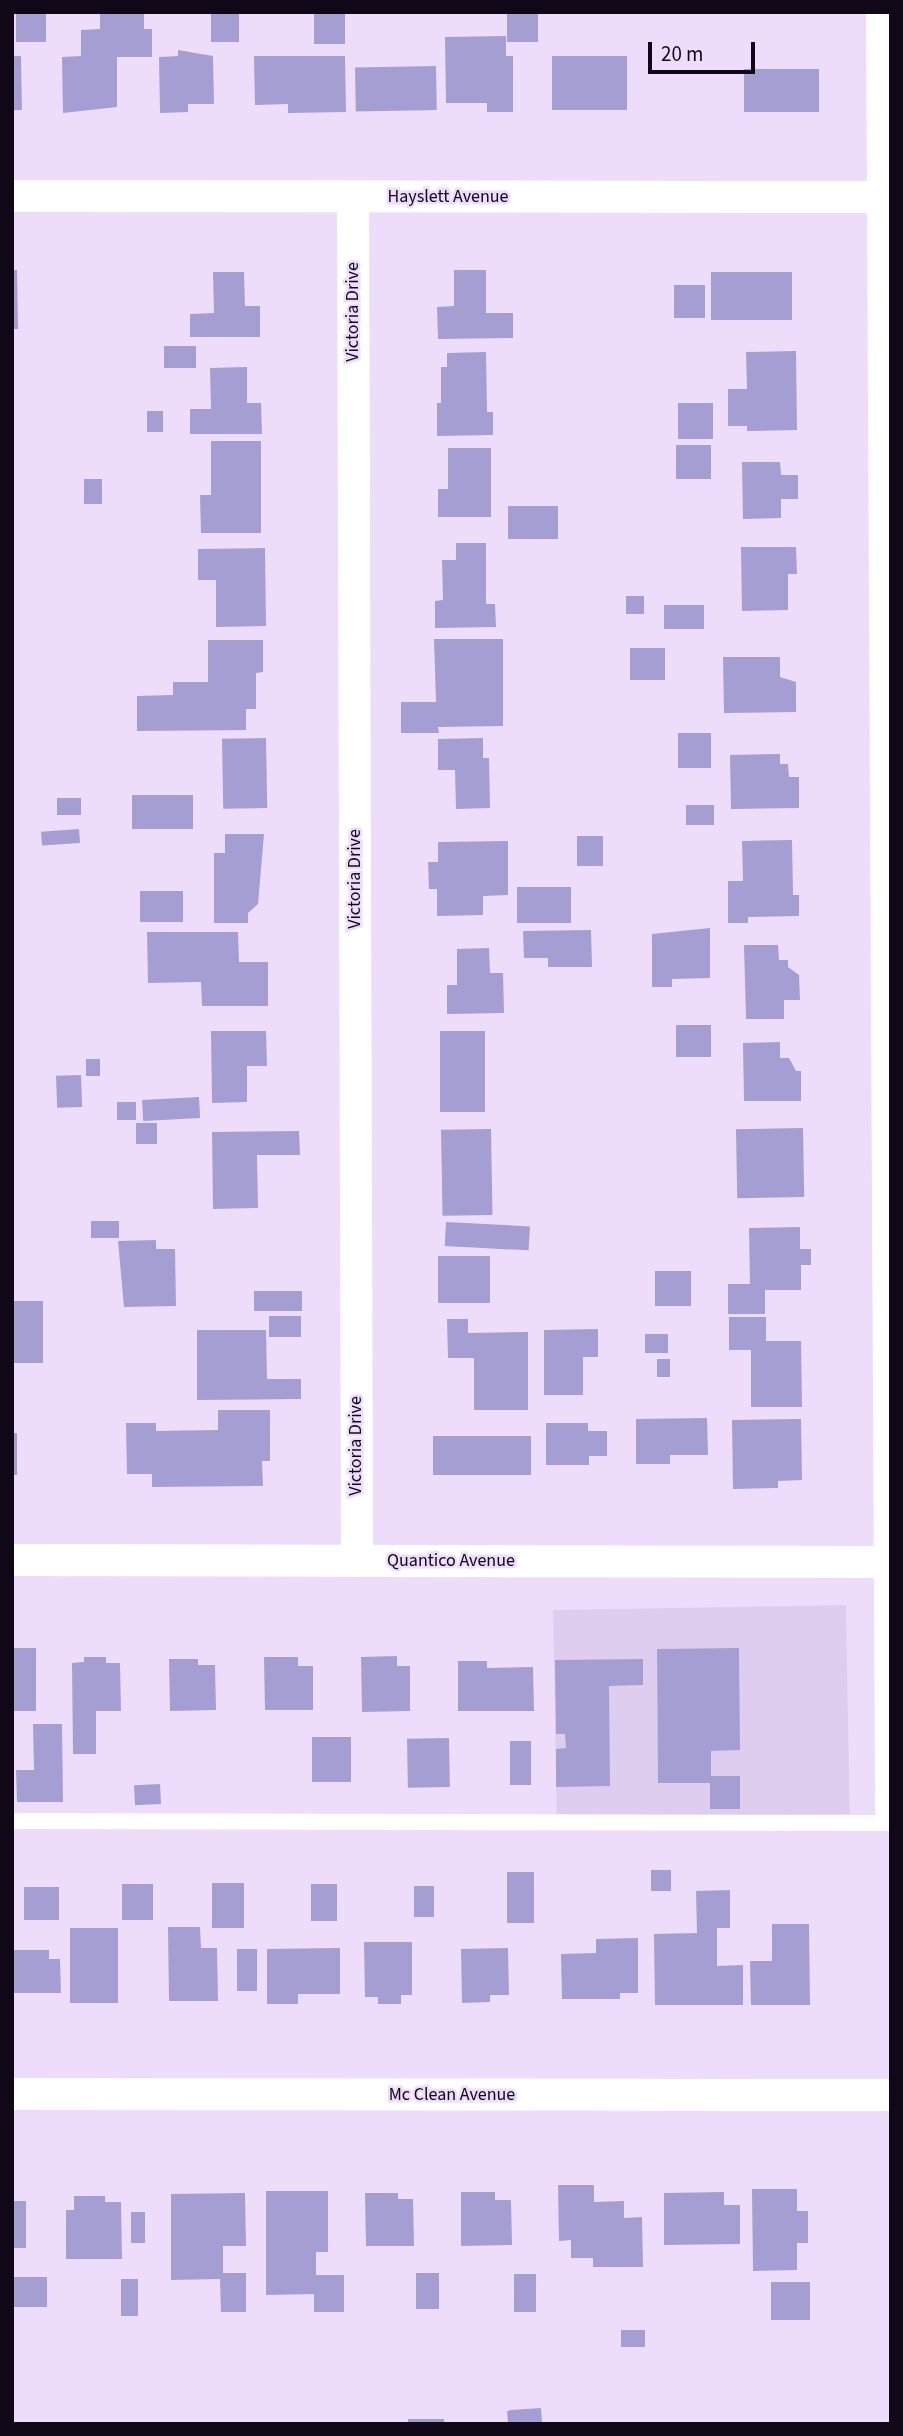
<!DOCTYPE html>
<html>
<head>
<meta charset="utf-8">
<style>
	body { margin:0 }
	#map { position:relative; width:903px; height:2436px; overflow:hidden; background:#eedcfb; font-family:"Source Sans 3",sans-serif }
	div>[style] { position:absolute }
	.built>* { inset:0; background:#dfcdef; transform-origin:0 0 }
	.building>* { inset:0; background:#a59ed3; transform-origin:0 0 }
	.service>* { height:16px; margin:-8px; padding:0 8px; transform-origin:8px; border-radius:8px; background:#fff }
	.minor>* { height:32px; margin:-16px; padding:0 16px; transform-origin:16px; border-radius:16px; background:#fff }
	span { translate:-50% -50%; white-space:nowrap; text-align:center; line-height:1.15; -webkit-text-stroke:5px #eedcfb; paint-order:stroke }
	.street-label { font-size:18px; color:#100717 }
	.frame { position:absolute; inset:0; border:14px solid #100717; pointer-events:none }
	.scale { position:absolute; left:648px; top:42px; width:107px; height:32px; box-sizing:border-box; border:4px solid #100717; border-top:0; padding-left:9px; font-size:21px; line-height:24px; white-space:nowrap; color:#100717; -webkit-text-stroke:5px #eedcfb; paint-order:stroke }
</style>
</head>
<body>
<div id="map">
	<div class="built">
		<i style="left:846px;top:1605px;width:209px;height:293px;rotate:89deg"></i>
	</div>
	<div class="building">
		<i style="left:16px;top:12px;width:30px;height:30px"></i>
		<i style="clip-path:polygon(100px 12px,144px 12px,144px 29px,152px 29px,152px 57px,117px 57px,117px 107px,63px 113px,62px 57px,81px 56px,81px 30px,100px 29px)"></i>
		<i style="left:211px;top:12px;width:28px;height:30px"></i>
		<i style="left:314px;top:12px;width:31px;height:32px"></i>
		<i style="left:507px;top:12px;width:31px;height:30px"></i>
		<i style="clip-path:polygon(506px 36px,506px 56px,513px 56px,513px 112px,487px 112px,487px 103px,446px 103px,445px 37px)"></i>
		<i style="clip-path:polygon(178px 50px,213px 56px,214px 104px,188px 104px,188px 112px,160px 113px,159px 57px,178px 56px)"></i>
		<i style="left:21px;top:56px;width:54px;height:9px;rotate:89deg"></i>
		<i style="clip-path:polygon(254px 56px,345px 56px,346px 112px,288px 113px,288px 104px,255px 105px)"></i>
		<i style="left:627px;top:56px;width:54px;height:75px;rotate:90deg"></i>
		<i style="left:436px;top:66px;width:44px;height:81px;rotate:89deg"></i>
		<i style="left:744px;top:69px;width:75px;height:43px"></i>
		<i style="clip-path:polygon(12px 270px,17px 270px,18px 329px,12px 329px)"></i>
		<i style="clip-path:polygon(454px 270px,486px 270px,486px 313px,513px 313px,513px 338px,438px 339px,437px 307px,454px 306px)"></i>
		<i style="clip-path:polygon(213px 272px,244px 272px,245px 306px,260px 306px,260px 337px,190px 337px,190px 314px,214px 313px)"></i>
		<i style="left:711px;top:272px;width:81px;height:48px"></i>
		<i style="left:674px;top:285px;width:31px;height:33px"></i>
		<i style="left:196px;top:346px;width:22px;height:32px;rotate:90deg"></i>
		<i style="clip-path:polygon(796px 351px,797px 430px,747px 431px,747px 426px,728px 426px,728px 389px,747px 389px,746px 352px)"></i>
		<i style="clip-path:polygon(486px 352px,487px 412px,493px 412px,493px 435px,437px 436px,437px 403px,441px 403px,441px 367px,447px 367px,447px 353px)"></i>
		<i style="clip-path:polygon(247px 367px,247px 403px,261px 403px,262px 434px,190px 434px,190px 409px,211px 409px,210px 368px)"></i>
		<i style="left:713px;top:403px;width:36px;height:35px;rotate:90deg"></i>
		<i style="left:147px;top:411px;width:16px;height:21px"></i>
		<i style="clip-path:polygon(211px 441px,261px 441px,261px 533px,201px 533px,200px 495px,211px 495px)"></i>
		<i style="left:676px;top:445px;width:35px;height:34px"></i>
		<i style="clip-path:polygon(448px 448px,491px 448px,491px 517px,438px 517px,438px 489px,448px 489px)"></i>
		<i style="clip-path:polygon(742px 462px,780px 462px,781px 475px,798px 475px,798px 499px,781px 499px,781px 518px,743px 519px)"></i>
		<i style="left:84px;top:479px;width:18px;height:25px"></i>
		<i style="left:508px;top:506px;width:50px;height:33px"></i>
		<i style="clip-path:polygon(456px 543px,486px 543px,486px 604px,495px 604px,496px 627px,435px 628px,435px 601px,443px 600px,442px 560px,456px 560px)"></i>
		<i style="clip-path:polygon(741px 547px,796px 547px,797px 574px,788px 574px,788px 610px,742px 611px)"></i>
		<i style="clip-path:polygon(265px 548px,266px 626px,216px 627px,216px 580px,198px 580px,198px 549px)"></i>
		<i style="left:626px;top:596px;width:18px;height:18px"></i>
		<i style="left:664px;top:605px;width:40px;height:24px"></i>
		<i style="clip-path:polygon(434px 639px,503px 639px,503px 726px,438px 727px,439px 733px,401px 733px,401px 702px,436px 702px)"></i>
		<i style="clip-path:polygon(208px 640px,263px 640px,263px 672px,256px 673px,256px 709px,246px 709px,246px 730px,137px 731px,137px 696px,173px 695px,173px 682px,208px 682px)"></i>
		<i style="left:630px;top:648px;width:35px;height:32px"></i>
		<i style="clip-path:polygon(723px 657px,780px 657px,780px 677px,796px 682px,796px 712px,724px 713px)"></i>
		<i style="left:678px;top:733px;width:33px;height:35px"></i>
		<i style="left:266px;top:738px;width:70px;height:44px;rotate:89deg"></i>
		<i style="clip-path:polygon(483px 738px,483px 758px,489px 758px,490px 808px,456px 809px,455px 770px,438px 770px,438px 739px)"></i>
		<i style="clip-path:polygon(780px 754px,780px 764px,788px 764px,789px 777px,799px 777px,799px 808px,731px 809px,730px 755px)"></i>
		<i style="left:132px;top:795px;width:61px;height:34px"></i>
		<i style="left:57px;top:798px;width:24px;height:17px"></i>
		<i style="left:686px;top:805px;width:28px;height:20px"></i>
		<i style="left:79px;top:829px;width:14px;height:38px;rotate:86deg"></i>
		<i style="clip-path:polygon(225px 834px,264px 834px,258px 904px,248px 913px,248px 923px,214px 923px,214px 853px,225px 853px)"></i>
		<i style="left:603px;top:836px;width:30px;height:26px;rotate:90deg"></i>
		<i style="clip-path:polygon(792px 840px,793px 895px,799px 895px,799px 916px,748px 917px,748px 923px,728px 923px,728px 881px,743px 881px,742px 841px)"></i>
		<i style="clip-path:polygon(508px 841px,508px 895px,483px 896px,483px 915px,437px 916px,437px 889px,429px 889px,428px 862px,438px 862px,438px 842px)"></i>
		<i style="left:517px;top:887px;width:54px;height:36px"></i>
		<i style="left:140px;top:891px;width:43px;height:31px"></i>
		<i style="clip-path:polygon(710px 928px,710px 978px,672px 979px,672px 987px,652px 987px,652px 934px)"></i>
		<i style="clip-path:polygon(591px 930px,592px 967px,548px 967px,548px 958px,524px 958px,523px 931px)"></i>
		<i style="clip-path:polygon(147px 932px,238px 932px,239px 962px,268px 962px,268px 1006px,202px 1006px,201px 982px,148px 983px)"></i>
		<i style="clip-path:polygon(744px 945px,778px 945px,779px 960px,788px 960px,788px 967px,799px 975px,800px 1000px,784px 1000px,784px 1019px,746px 1019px)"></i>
		<i style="clip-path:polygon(489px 948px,490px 973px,503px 973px,504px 1013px,447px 1014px,447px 985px,457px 985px,457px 949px)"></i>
		<i style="left:676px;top:1025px;width:35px;height:32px"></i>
		<i style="clip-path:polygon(211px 1031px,266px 1031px,267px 1066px,247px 1066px,247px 1102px,212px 1103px)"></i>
		<i style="left:440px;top:1031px;width:45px;height:81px"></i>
		<i style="clip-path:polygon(780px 1042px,780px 1058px,789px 1058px,796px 1071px,801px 1071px,801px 1101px,744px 1101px,743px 1043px)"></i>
		<i style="left:86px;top:1059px;width:14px;height:17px"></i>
		<i style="left:81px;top:1075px;width:32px;height:25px;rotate:88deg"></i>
		<i style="left:199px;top:1097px;width:21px;height:57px;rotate:87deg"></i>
		<i style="left:117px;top:1102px;width:19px;height:18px"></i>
		<i style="left:136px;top:1123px;width:21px;height:21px"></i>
		<i style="left:803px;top:1128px;width:69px;height:67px;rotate:89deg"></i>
		<i style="left:491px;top:1129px;width:86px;height:50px;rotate:89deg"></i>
		<i style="clip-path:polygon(299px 1131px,300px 1155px,257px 1155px,258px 1208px,213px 1209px,212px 1132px)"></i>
		<i style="left:91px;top:1221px;width:28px;height:17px"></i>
		<i style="left:446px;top:1222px;width:84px;height:24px;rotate:3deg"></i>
		<i style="clip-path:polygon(800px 1227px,800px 1249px,811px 1249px,811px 1265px,801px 1265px,801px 1290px,765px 1290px,765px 1314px,728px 1314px,728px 1284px,750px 1284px,749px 1228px)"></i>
		<i style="clip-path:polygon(156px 1240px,156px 1249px,175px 1249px,176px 1306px,124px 1307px,118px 1241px)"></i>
		<i style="left:438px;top:1256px;width:52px;height:47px"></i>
		<i style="left:655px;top:1271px;width:36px;height:35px"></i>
		<i style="left:302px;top:1291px;width:20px;height:48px;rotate:90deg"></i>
		<i style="left:12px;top:1301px;width:31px;height:62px"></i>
		<i style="left:269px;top:1316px;width:32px;height:21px"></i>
		<i style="clip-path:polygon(729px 1317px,766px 1317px,766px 1341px,801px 1341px,802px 1407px,751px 1407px,751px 1350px,729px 1350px)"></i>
		<i style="clip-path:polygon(447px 1319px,468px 1319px,468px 1333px,528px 1332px,528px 1410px,474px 1410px,474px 1358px,448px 1358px)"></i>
		<i style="clip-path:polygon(598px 1329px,598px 1357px,583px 1357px,583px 1395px,544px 1395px,544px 1330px)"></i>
		<i style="clip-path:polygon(197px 1330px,266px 1330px,267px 1379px,301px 1379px,301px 1399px,197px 1400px)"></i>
		<i style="left:645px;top:1334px;width:23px;height:19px"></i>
		<i style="left:657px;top:1359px;width:13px;height:18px"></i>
		<i style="clip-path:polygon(218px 1410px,270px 1410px,270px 1461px,262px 1461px,263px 1486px,152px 1487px,152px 1474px,127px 1474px,126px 1423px,156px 1423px,156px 1431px,218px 1430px)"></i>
		<i style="clip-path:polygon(707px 1418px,708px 1455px,670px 1455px,670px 1464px,636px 1464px,636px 1419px)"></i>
		<i style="clip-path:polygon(801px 1419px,802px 1480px,778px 1481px,778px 1488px,733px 1489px,732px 1420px)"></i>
		<i style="clip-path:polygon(546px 1423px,588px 1423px,588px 1431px,607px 1431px,607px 1456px,589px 1456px,589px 1465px,546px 1465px)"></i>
		<i style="left:12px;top:1433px;width:5px;height:42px"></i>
		<i style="left:433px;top:1436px;width:98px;height:39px"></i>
		<i style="left:12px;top:1648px;width:24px;height:63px"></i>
		<i style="clip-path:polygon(739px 1648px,740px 1750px,711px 1751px,711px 1776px,740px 1776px,740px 1809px,710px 1809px,710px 1783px,658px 1783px,657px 1649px)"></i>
		<i style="clip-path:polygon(397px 1656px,397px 1666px,410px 1666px,410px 1711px,362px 1712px,361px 1657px)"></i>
		<i style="clip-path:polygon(84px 1657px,106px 1657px,106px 1663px,120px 1663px,121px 1711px,96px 1711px,96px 1754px,73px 1754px,72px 1663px,84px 1662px)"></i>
		<i style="clip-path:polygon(264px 1657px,298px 1657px,298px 1666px,313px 1666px,313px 1710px,265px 1710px)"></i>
		<i style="clip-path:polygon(169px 1659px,198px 1659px,198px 1665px,215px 1665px,216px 1710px,170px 1711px)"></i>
		<i style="clip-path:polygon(643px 1659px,643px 1685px,609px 1686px,610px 1786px,556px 1787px,556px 1749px,566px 1748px,565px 1734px,556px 1734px,555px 1660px)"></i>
		<i style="clip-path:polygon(458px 1661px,487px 1661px,487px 1668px,533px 1667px,534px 1711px,458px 1711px)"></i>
		<i style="clip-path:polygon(33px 1724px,62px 1724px,63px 1802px,17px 1802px,16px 1770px,34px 1770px)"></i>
		<i style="left:312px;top:1737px;width:39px;height:45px"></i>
		<i style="left:449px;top:1738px;width:49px;height:42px;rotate:89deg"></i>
		<i style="left:510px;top:1741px;width:21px;height:44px"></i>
		<i style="left:160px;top:1784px;width:20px;height:26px;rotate:87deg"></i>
		<i style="left:651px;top:1870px;width:20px;height:21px"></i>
		<i style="left:507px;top:1872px;width:27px;height:51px"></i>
		<i style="left:212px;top:1883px;width:32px;height:45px"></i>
		<i style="left:122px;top:1884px;width:31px;height:36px"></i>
		<i style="left:311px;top:1884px;width:26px;height:37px"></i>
		<i style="left:414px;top:1886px;width:20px;height:31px"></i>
		<i style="left:59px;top:1887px;width:33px;height:35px;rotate:90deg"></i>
		<i style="clip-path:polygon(730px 1890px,730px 1928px,717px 1928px,717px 1966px,743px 1965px,743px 2005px,655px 2005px,654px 1934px,697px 1933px,696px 1891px)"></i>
		<i style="clip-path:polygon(772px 1924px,809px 1924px,810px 2005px,751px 2005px,750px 1961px,772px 1961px)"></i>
		<i style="clip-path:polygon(168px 1927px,200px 1927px,201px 1948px,217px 1948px,218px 2001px,169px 2001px)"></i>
		<i style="left:70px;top:1928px;width:48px;height:75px"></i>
		<i style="clip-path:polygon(638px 1938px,638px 1993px,620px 1993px,620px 1999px,562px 1999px,561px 1954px,596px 1953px,596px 1939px)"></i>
		<i style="clip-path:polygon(364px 1942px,412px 1942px,412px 1995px,401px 1995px,401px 2004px,378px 2004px,378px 1997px,365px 1997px)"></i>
		<i style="clip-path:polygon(340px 1948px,340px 1994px,298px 1994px,298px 2004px,267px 2004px,267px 1949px)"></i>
		<i style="clip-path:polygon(508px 1948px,509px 1995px,490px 1995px,490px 2002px,462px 2003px,461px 1949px)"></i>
		<i style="left:237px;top:1949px;width:20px;height:42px"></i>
		<i style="clip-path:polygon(12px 1950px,49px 1950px,49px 1959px,60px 1959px,61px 1993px,12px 1993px)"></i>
		<i style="clip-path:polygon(558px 2185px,594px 2185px,594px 2202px,624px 2201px,624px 2218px,642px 2217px,643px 2267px,593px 2267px,593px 2258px,571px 2258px,571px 2240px,559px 2241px)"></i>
		<i style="clip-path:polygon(752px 2189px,797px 2189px,797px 2211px,808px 2211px,808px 2243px,797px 2243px,797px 2270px,753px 2271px)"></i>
		<i style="clip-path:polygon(266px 2191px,328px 2191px,328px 2252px,316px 2252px,316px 2275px,344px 2275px,344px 2312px,314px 2312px,314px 2294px,266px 2295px)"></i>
		<i style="clip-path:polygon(461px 2192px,495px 2192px,495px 2200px,511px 2200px,512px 2245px,461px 2246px)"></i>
		<i style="clip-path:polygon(724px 2192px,724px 2205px,740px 2205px,740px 2244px,664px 2245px,664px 2193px)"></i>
		<i style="clip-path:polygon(245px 2193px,246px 2246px,223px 2246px,223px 2273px,246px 2273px,246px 2312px,221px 2312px,220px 2279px,171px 2280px,171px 2194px)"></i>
		<i style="clip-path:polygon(365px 2193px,398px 2193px,398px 2199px,413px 2199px,414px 2246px,366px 2246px)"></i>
		<i style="clip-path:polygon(74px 2196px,105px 2196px,105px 2202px,121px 2202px,122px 2259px,66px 2259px,66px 2210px,74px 2210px)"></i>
		<i style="left:12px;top:2201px;width:14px;height:47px"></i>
		<i style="left:131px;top:2212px;width:14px;height:31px"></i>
		<i style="left:416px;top:2273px;width:23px;height:36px"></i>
		<i style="left:514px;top:2274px;width:22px;height:38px"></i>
		<i style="left:12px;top:2277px;width:35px;height:30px"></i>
		<i style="left:121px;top:2279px;width:17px;height:37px"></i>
		<i style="left:810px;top:2282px;width:38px;height:39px;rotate:90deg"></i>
		<i style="left:645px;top:2330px;width:17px;height:24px;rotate:90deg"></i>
		<i style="left:541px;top:2408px;width:16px;height:34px;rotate:86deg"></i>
		<i style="left:408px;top:2419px;width:36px;height:5px"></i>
	</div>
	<div class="service">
		<i style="left:12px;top:1821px;width:879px;rotate:0.13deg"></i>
	</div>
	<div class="minor">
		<i style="left:882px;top:12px;width:1798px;rotate:89.71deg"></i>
		<i style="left:12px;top:196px;width:871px;rotate:0.07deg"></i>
		<i style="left:353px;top:197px;width:1364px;rotate:89.83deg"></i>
		<i style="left:12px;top:1560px;width:879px;rotate:0.13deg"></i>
		<i style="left:12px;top:2094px;width:879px;rotate:0.07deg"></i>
	</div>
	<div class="street-label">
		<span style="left:448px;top:197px">Hayslett Avenue</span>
		<span style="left:353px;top:312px;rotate:-90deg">Victoria Drive</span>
		<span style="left:355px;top:879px;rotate:-90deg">Victoria Drive</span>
		<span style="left:356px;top:1446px;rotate:-90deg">Victoria Drive</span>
		<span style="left:451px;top:1561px">Quantico Avenue</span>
		<span style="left:452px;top:2095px">Mc Clean Avenue</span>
	</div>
	<div class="frame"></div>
	<div class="scale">20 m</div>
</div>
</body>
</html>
